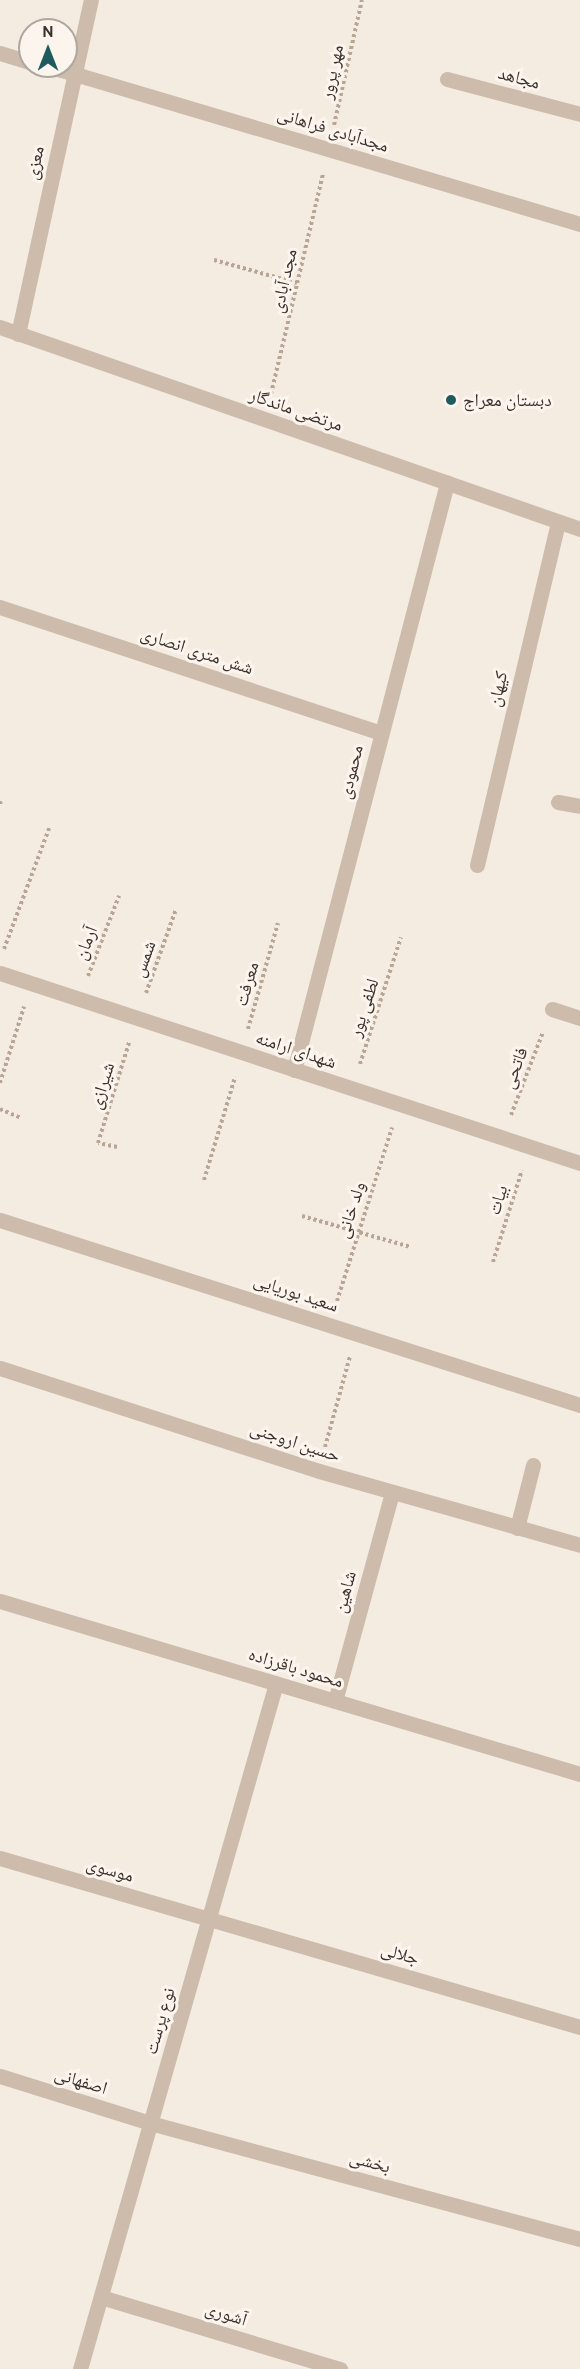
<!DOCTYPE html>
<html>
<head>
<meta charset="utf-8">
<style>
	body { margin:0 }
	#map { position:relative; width:580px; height:2369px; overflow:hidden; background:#f4ebe1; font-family:Cabin,"Noto Naskh Arabic",sans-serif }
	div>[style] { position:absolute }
	.path>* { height:4px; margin-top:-2px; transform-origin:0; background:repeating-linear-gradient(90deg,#b9a596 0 3px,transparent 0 6px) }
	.lane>* { height:15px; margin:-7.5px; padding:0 7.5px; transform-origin:7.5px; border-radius:7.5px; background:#cdbbac }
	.street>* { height:15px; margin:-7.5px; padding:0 7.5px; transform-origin:7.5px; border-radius:7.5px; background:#cdbbac }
	.dots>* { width:16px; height:16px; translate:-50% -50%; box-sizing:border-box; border:3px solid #fbf5ee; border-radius:50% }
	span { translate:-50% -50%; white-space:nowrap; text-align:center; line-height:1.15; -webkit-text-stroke:6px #fbf5ee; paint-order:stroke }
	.street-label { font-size:18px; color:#3b302b }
	.poi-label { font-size:18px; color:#3b302b }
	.left { translate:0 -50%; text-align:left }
	.north { position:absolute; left:18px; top:18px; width:60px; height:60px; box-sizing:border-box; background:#fbf5ee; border:2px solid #aea6a0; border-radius:50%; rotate:0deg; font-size:16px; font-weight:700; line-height:24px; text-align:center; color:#3b302b }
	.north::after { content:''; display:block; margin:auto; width:21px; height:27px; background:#1f5a5e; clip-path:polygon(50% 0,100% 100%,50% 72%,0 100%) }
</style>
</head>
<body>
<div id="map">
	<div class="path">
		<i style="left:334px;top:125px;width:128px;rotate:-77.4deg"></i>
		<i style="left:214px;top:260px;width:86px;rotate:15.5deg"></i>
		<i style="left:271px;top:394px;width:226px;rotate:-76.7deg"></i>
		<i style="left:0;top:804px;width:3px;rotate:-72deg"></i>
		<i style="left:4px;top:949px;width:131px;rotate:-69.5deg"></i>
		<i style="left:88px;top:976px;width:86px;rotate:-68.8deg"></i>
		<i style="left:146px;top:993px;width:89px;rotate:-70.3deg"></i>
		<i style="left:248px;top:1029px;width:110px;rotate:-74.2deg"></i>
		<i style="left:360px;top:1064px;width:133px;rotate:-72.1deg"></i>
		<i style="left:0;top:1083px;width:80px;rotate:-72.5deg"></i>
		<i style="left:0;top:1109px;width:23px;rotate:23deg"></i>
		<i style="left:511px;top:1115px;width:89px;rotate:-68.9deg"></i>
		<i style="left:117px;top:1147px;width:19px;rotate:-168deg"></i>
		<i style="left:98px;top:1143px;width:105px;rotate:-72.8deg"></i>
		<i style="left:204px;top:1180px;width:108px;rotate:-73.2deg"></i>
		<i style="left:302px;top:1216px;width:113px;rotate:15.9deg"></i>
		<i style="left:493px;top:1262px;width:96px;rotate:-72.5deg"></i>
		<i style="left:337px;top:1301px;width:182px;rotate:-72.4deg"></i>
		<i style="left:325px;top:1447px;width:94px;rotate:-74.6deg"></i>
	</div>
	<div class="lane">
		<i style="left:0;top:53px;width:31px;rotate:17deg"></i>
		<i style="left:46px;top:66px;width:30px;rotate:15deg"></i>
		<i style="left:558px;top:802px;width:22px;rotate:10deg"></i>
		<i style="left:477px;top:865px;width:352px;rotate:-76.7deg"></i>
		<i style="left:552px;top:1009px;width:29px;rotate:18deg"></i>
	</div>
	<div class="street">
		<i style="left:75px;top:74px;width:527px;rotate:16.54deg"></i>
		<i style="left:447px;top:79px;width:138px;rotate:14.7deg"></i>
		<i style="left:0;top:327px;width:614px;rotate:19.2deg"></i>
		<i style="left:18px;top:334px;width:342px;rotate:-77.7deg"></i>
		<i style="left:0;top:607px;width:401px;rotate:18.3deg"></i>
		<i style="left:0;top:973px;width:610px;rotate:18.14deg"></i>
		<i style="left:294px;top:1070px;width:607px;rotate:-75.39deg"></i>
		<i style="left:0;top:1220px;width:609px;rotate:17.69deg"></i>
		<i style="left:0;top:1368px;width:335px;rotate:17.9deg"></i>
		<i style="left:319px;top:1471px;width:271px;rotate:15.8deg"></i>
		<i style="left:517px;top:1528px;width:65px;rotate:-75.7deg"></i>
		<i style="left:0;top:1601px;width:605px;rotate:16.61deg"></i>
		<i style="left:335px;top:1701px;width:216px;rotate:-74.7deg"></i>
		<i style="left:0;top:1858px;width:604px;rotate:16.25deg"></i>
		<i style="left:0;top:2076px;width:157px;rotate:17.4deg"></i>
		<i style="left:150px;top:2123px;width:445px;rotate:15.1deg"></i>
		<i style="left:101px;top:2297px;width:250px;rotate:16.8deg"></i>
		<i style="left:80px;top:2369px;width:713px;rotate:-74.05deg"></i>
	</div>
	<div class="dots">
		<i style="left:451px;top:400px;background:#1f5a5e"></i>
	</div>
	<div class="street-label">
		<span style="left:332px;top:72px;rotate:-78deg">مهر پرور</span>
		<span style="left:519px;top:78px;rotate:15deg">مجاهد</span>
		<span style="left:333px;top:130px;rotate:17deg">مجدآبادی فراهانی</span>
		<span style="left:35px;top:163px;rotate:-78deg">معزی</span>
		<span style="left:284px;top:281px;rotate:-77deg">مجد آبادی</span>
		<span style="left:296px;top:410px;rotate:19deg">مرتضی ماندگار</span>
		<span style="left:197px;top:651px;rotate:18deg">شش متری انصاری</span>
		<span style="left:498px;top:689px;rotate:-77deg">کیهان</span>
		<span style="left:351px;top:772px;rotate:-76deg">محمودی</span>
		<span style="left:86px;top:943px;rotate:-69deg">آرمان</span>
		<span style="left:144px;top:959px;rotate:-70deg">شمس</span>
		<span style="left:247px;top:984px;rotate:-74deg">معرفت</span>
		<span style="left:364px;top:1008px;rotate:-72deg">لطفی پور</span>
		<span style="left:296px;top:1050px;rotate:18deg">شهدای ارامنه</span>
		<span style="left:515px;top:1068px;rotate:-69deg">فاتحی</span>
		<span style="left:102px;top:1086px;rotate:-73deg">شیرازی</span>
		<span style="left:498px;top:1200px;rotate:-73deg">بیات</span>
		<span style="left:351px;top:1210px;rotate:-72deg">ولد خانی</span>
		<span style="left:296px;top:1293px;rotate:18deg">سعید بوریایی</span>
		<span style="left:295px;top:1442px;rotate:18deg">حسین اروجنی</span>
		<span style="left:345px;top:1592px;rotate:-75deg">شاهین</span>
		<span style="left:296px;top:1668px;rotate:17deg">محمود باقرزاده</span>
		<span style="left:110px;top:1870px;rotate:16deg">موسوی</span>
		<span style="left:400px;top:1954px;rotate:16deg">جلالی</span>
		<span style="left:160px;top:2021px;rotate:-74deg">نوع پرست</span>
		<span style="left:81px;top:2081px;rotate:17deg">اصفهانی</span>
		<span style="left:370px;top:2162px;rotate:15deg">بخشی</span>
		<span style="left:226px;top:2314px;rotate:17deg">آشوری</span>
	</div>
	<div class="poi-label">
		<span class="left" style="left:463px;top:400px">دبستان معراج</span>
	</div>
	<div class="north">N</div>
</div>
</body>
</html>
